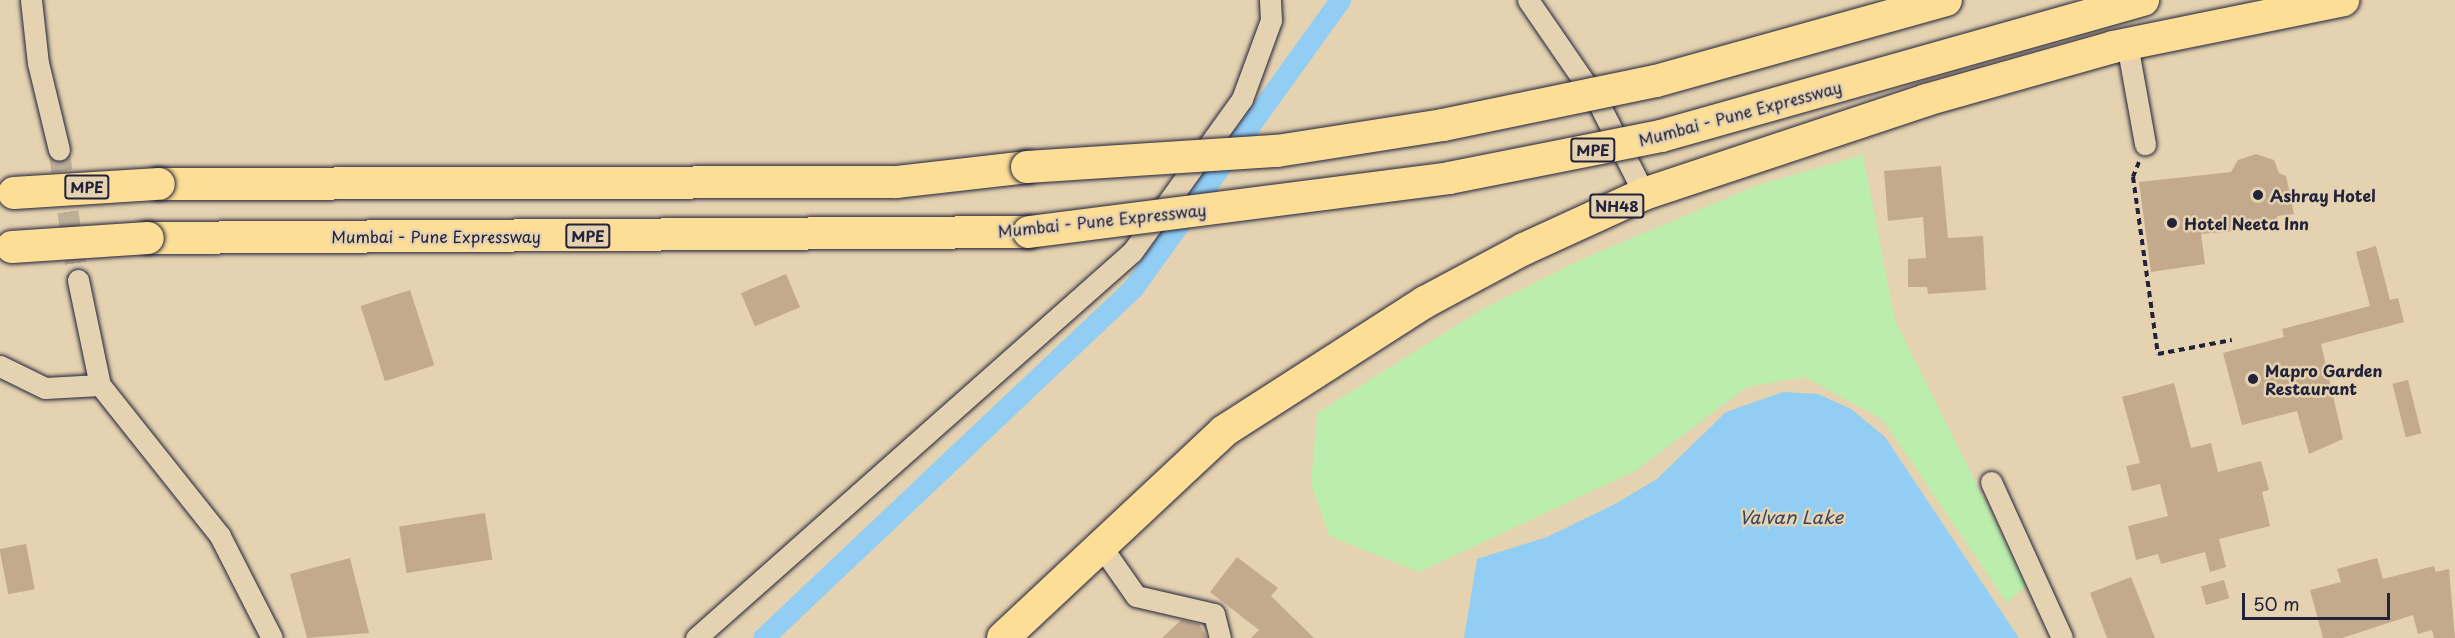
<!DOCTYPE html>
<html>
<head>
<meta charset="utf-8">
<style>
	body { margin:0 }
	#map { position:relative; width:2455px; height:638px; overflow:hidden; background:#e5d2b0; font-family:"Playpen Sans",sans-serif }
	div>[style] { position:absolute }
	.green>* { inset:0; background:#bbedac }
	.water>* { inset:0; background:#92cef3 }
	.canal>* { height:21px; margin:-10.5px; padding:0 10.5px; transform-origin:10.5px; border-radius:10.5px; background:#92cef3 }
	.building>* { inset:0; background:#c3aa8c; transform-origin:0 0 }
	.minor-tunnel>* { height:21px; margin-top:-10.5px; transform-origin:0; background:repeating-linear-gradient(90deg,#beaf99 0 21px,transparent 0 31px) }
	.path>* { height:4px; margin-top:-2px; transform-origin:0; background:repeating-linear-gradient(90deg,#22223b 0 6px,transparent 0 10.5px) }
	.roads { filter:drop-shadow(0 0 2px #22223b) drop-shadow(0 0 2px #22223b) }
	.minor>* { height:21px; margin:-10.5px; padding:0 10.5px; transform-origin:10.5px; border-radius:10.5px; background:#e5d2b0 }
	.highway>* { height:32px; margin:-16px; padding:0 16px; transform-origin:16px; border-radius:16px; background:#fcde96 }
	.bridges { filter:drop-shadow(0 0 2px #22223b) drop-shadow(0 0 2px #22223b) }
	.highway-bridge>* { height:32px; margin:-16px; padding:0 16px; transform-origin:16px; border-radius:16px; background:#fcde96 }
	.dots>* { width:16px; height:16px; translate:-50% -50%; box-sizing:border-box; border:3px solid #e5d2b0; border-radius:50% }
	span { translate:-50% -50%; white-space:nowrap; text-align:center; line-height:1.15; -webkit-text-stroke:5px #e5d2b0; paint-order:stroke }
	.shield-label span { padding:2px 4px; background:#e5d2b0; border:2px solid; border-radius:4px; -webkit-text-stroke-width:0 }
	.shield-label { font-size:15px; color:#22223b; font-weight:700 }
	.street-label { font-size:16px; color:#22223b }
	.poi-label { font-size:16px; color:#22223b; font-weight:700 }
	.left { translate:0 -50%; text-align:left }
	.water-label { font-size:18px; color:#384460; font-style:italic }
	.scale { position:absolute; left:2242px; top:593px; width:148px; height:27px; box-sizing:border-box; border:3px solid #22223b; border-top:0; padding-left:8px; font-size:18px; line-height:21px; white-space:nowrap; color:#22223b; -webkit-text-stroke:4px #e5d2b0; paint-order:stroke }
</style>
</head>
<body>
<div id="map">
	<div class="green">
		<i style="clip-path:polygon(1863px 155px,1895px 320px,2027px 585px,2007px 603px,1883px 420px,1805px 377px,1747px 387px,1635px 471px,1419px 572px,1329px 536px,1311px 483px,1317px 413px,1483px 309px,1578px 261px,1758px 185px)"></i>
	</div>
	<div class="water">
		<i style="clip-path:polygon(1783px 392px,1818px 394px,1851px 409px,1885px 437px,2019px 638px,1464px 638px,1477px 559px,1547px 537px,1615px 504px,1657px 479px,1726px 412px)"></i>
	</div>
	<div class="canal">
		<i style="left:763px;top:638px;width:509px;rotate:-43.41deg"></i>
		<i style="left:1133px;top:288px;width:355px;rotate:-54.3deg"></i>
	</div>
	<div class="building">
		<i style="clip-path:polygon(2256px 154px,2274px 160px,2279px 173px,2286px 176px,2294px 214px,2277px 216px,2278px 227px,2201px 234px,2205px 264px,2151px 272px,2139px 182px,2231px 172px,2238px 160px)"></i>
		<i style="clip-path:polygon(1941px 166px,1948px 238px,1983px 236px,1986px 290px,1928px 294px,1927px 287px,1908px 287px,1908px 259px,1926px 258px,1923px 217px,1888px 221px,1884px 171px)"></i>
		<i style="clip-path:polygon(2376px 246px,2390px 300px,2398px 298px,2404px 322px,2321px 344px,2343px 439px,2309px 454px,2297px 411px,2242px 425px,2223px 353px,2284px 337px,2282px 329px,2370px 306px,2356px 252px)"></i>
		<i style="left:786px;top:274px;width:36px;height:49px;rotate:67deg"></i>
		<i style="left:410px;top:290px;width:79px;height:52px;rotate:72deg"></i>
		<i style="left:2408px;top:380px;width:55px;height:16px;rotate:76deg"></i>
		<i style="clip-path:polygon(2174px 383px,2191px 448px,2211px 443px,2218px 472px,2261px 461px,2269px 490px,2262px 492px,2270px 526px,2219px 539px,2226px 567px,2210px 572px,2205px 552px,2161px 564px,2158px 554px,2136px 560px,2128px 526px,2168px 516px,2160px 484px,2132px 491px,2126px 466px,2140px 463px,2122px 397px)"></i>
		<i style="left:485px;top:513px;width:47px;height:87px;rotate:81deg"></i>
		<i style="left:26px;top:544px;width:46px;height:27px;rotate:79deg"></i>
		<i style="clip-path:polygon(1237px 557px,1278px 588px,1271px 596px,1314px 638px,1251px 638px,1259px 630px,1210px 592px)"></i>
		<i style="clip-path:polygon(350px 558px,369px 633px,307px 638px,290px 574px)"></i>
		<i style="clip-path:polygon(2377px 558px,2383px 579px,2434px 566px,2436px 572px,2449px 569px,2455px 638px,2434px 638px,2432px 630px,2418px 634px,2413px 615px,2342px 638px,2323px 638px,2310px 590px,2341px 582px,2337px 569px)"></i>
		<i style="clip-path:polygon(2131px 577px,2155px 638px,2107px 638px,2090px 593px)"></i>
		<i style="left:2224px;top:580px;width:19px;height:24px;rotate:74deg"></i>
		<i style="clip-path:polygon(1181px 620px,1199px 624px,1207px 638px,1162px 638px)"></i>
	</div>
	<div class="minor-tunnel">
		<i style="left:59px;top:150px;width:131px;rotate:81.7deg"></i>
	</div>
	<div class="path">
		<i style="left:2139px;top:162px;width:16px;rotate:112deg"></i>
		<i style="left:2133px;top:177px;width:179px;rotate:82deg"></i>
		<i style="left:2158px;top:354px;width:75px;rotate:-10.7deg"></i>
	</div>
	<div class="roads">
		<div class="minor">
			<i style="left:31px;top:0;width:63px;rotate:83.7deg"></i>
			<i style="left:38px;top:63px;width:89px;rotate:76.4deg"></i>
			<i style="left:1528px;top:0;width:124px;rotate:55.5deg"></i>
			<i style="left:1598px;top:102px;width:103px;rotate:63.4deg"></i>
			<i style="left:2127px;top:44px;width:102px;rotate:79.8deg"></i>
			<i style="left:78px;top:280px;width:107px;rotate:78.2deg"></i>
			<i style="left:100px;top:385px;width:193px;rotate:51.5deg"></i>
			<i style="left:220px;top:536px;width:114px;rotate:63deg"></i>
			<i style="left:0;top:366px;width:50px;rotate:26.1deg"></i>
			<i style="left:45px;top:388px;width:55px;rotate:-3.1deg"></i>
			<i style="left:1991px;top:482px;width:171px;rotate:65.5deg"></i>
			<i style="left:1101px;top:546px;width:61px;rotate:55deg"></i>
			<i style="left:1136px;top:596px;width:80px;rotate:13deg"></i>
			<i style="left:1214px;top:614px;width:25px;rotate:76deg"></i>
			<i style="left:696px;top:638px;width:582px;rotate:-41.52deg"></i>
			<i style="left:1132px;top:252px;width:188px;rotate:-54.3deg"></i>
			<i style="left:1242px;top:99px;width:84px;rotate:-69.8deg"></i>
			<i style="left:1271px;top:20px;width:20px;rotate:-93deg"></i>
		</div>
		<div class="highway">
			<i style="left:159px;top:184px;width:737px;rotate:-0.16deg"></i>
			<i style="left:896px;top:182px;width:132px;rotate:-6.5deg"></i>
			<i style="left:148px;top:238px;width:881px;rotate:-0.39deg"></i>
			<i style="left:1003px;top:638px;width:303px;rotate:-43.1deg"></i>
			<i style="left:1224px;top:431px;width:239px;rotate:-32.7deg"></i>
			<i style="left:1425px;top:302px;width:112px;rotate:-28.2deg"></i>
			<i style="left:1524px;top:249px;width:132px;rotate:-24.6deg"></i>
			<i style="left:1644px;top:194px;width:297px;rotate:-18.4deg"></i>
			<i style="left:1926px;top:100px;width:194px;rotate:-15.8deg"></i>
			<i style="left:2113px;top:47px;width:235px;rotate:-11.5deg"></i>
		</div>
	</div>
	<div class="bridges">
		<div class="highway-bridge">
			<i style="left:1027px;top:167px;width:251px;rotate:-3.7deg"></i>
			<i style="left:1277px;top:151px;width:168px;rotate:-8.9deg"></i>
			<i style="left:1443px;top:125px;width:217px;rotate:-11.7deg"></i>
			<i style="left:1656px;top:81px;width:301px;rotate:-15.6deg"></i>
			<i style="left:14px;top:193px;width:145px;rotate:-3.6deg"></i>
			<i style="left:1029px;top:232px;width:423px;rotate:-7.3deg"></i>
			<i style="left:1449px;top:178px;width:216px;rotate:-11.2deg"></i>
			<i style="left:1661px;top:136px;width:501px;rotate:-15.76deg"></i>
			<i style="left:12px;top:247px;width:136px;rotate:-3.8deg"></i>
		</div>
	</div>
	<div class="dots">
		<i style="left:2258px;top:195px;background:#22223b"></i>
		<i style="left:2172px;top:223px;background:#22223b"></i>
		<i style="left:2253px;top:379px;background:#22223b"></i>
	</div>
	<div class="shield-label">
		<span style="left:1593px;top:150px">MPE</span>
		<span style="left:87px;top:187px">MPE</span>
		<span style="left:1617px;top:206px">NH48</span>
		<span style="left:588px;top:236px">MPE</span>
	</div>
	<div class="street-label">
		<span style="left:1740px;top:113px;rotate:-15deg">Mumbai - Pune Expressway</span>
		<span style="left:1102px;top:220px;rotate:-6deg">Mumbai - Pune Expressway</span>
		<span style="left:436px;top:236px">Mumbai - Pune Expressway</span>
	</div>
	<div class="poi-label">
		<span class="left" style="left:2270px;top:195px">Ashray Hotel</span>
		<span class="left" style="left:2184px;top:223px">Hotel Neeta Inn</span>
		<span class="left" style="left:2265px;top:379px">Mapro Garden<br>Restaurant</span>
	</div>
	<div class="water-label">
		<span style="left:1791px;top:517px">Valvan Lake</span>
	</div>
	<div class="scale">50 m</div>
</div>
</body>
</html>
